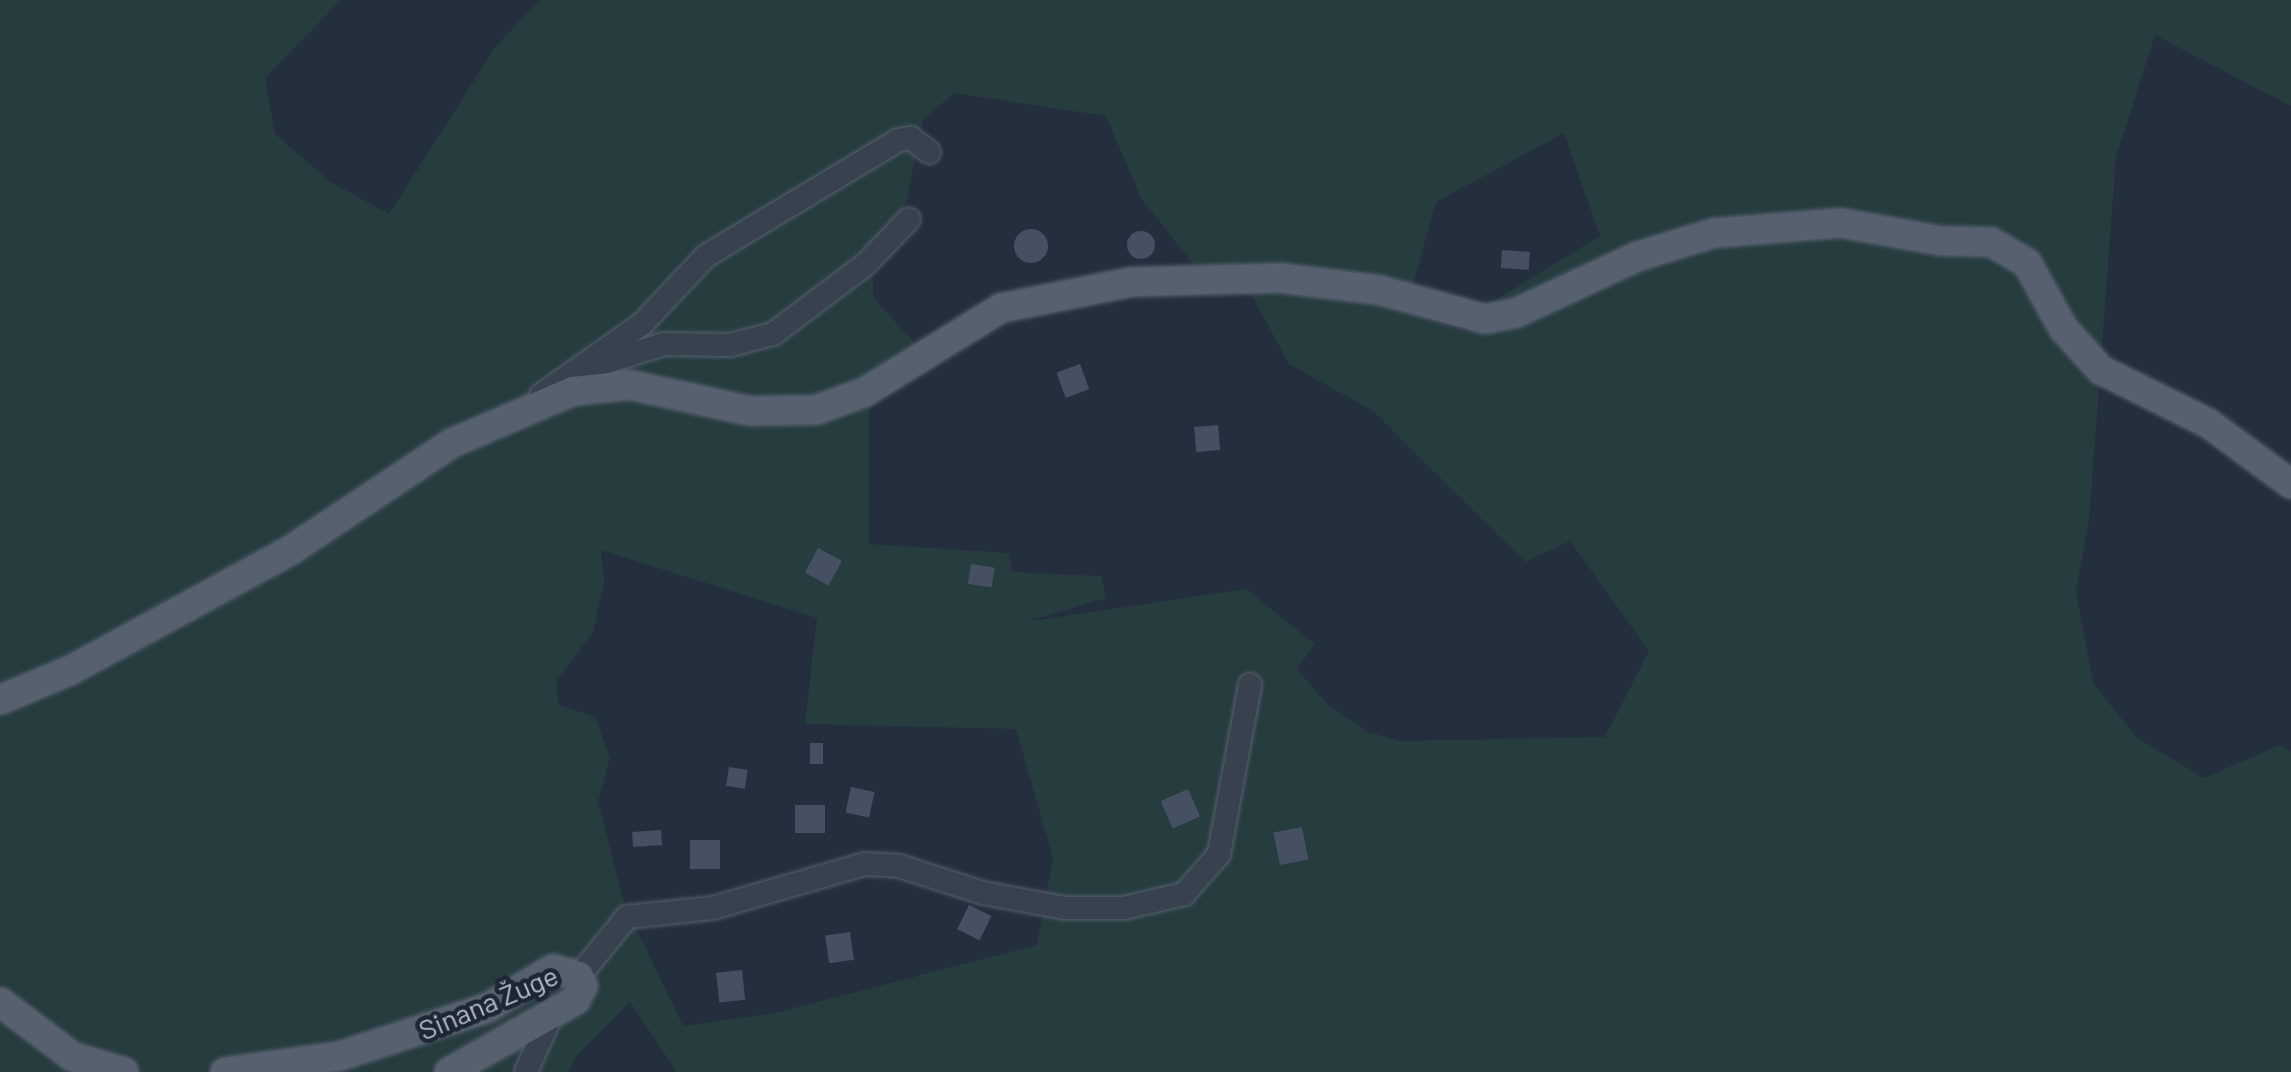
<!DOCTYPE html>
<html>
<head>
<meta charset="utf-8">
<style>
	body { margin:0 }
	#map { position:relative; width:2291px; height:1072px; overflow:hidden; background:#242f3e; font-family:Barlow,sans-serif }
	div>[style] { position:absolute }
	.green>* { inset:0; background:#263c3f }
	.building>* { inset:0; background:#455162; transform-origin:0 0 }
	.round { border-radius:50% }
	.roads { filter:drop-shadow(0 0 2px #565f6c) drop-shadow(0 0 2px #565f6c) }
	.minor>* { height:22px; margin:-11px; padding:0 11px; transform-origin:11px; border-radius:11px; background:#38414e }
	.major>* { height:28px; margin:-14px; padding:0 14px; transform-origin:14px; border-radius:14px; background:#56606e }
	span { translate:-50% -50%; white-space:nowrap; text-align:center; line-height:1.15; -webkit-text-stroke:9px #1d2633; paint-order:stroke }
	.street-label { font-size:28px; color:#b4bcc9 }
</style>
</head>
<body>
<div id="map">
	<div class="green">
		<i style="clip-path:polygon(evenodd,0 0,341px 0,265px 78px,275px 134px,329px 181px,389px 214px,494px 49px,539px 0,2291px 0,2291px 106px,2155px 35px,2116px 157px,2089px 521px,2076px 591px,2093px 683px,2137px 738px,2204px 778px,2280px 745px,2291px 752px,2291px 1072px,677px 1072px,630px 1002px,576px 1056px,569px 1072px,0 1072px,0 0,954px 93px,1106px 116px,1141px 198px,1194px 265px,1379px 276px,1413px 285px,1436px 202px,1564px 133px,1600px 236px,1489px 304px,1466px 332px,1367px 300px,1249px 290px,1289px 364px,1373px 411px,1525px 562px,1570px 541px,1649px 651px,1605px 737px,1399px 741px,1368px 732px,1328px 705px,1297px 669px,1315px 644px,1246px 589px,1024px 622px,1106px 598px,1101px 576px,1012px 572px,1009px 553px,869px 544px,869px 404px,919px 348px,873px 297px,873px 246px,906px 206px,922px 121px,954px 93px,0 0,601px 550px,817px 618px,805px 724px,1016px 729px,1053px 858px,1037px 945px,775px 1013px,683px 1026px,624px 903px,598px 802px,610px 758px,595px 717px,558px 705px,557px 680px,593px 632px,604px 582px,601px 550px)"></i>
	</div>
	<div class="building">
		<i class="round" style="left:1014px;top:229px;width:34px;height:34px"></i>
		<i class="round" style="left:1127px;top:231px;width:28px;height:28px"></i>
		<i style="left:1502px;top:250px;width:28px;height:18px;rotate:4deg"></i>
		<i style="left:1080px;top:364px;width:27px;height:25px;rotate:70deg"></i>
		<i style="left:1218px;top:425px;width:25px;height:24px;rotate:85deg"></i>
		<i style="left:818px;top:548px;width:27px;height:28px;rotate:28deg"></i>
		<i style="left:971px;top:564px;width:24px;height:20px;rotate:9deg"></i>
		<i style="left:810px;top:743px;width:13px;height:21px"></i>
		<i style="left:729px;top:767px;width:19px;height:19px;rotate:9deg"></i>
		<i style="left:851px;top:787px;width:24px;height:26px;rotate:12deg"></i>
		<i style="left:1188px;top:789px;width:30px;height:30px;rotate:66deg"></i>
		<i style="left:795px;top:805px;width:30px;height:28px"></i>
		<i style="left:1302px;top:827px;width:33px;height:29px;rotate:79deg"></i>
		<i style="left:661px;top:830px;width:15px;height:29px;rotate:86deg"></i>
		<i style="left:690px;top:840px;width:30px;height:29px"></i>
		<i style="left:969px;top:905px;width:25px;height:27px;rotate:26deg"></i>
		<i style="left:850px;top:932px;width:28px;height:25px;rotate:82deg"></i>
		<i style="left:742px;top:970px;width:30px;height:26px;rotate:84deg"></i>
	</div>
	<div class="roads">
		<div class="minor">
			<i style="left:578px;top:371px;width:90px;rotate:-17.4deg"></i>
			<i style="left:664px;top:344px;width:66px;rotate:0.9deg"></i>
			<i style="left:730px;top:345px;width:44px;rotate:-14.3deg"></i>
			<i style="left:773px;top:334px;width:116px;rotate:-37deg"></i>
			<i style="left:866px;top:264px;width:62px;rotate:-46.3deg"></i>
			<i style="left:541px;top:395px;width:123px;rotate:-35.1deg"></i>
			<i style="left:642px;top:324px;width:93px;rotate:-46.7deg"></i>
			<i style="left:706px;top:256px;width:224px;rotate:-31.1deg"></i>
			<i style="left:898px;top:140px;width:13px;rotate:-9deg"></i>
			<i style="left:911px;top:138px;width:23px;rotate:38deg"></i>
			<i style="left:579px;top:976px;width:76px;rotate:-50.9deg"></i>
			<i style="left:627px;top:917px;width:86px;rotate:-6deg"></i>
			<i style="left:713px;top:908px;width:157px;rotate:-16.2deg"></i>
			<i style="left:864px;top:864px;width:35px;rotate:3deg"></i>
			<i style="left:899px;top:866px;width:88px;rotate:17.8deg"></i>
			<i style="left:983px;top:893px;width:83px;rotate:10.4deg"></i>
			<i style="left:1065px;top:908px;width:59px"></i>
			<i style="left:1124px;top:908px;width:62px;rotate:-13.1deg"></i>
			<i style="left:1184px;top:894px;width:53px;rotate:-48.8deg"></i>
			<i style="left:1219px;top:854px;width:172px;rotate:-79.6deg"></i>
			<i style="left:526px;top:1072px;width:59px;rotate:-66deg"></i>
		</div>
		<div class="major">
			<i style="left:0;top:700px;width:77px;rotate:-22.9deg"></i>
			<i style="left:71px;top:670px;width:251px;rotate:-28.6deg"></i>
			<i style="left:291px;top:550px;width:193px;rotate:-33.6deg"></i>
			<i style="left:452px;top:443px;width:132px;rotate:-23.3deg"></i>
			<i style="left:573px;top:391px;width:57px;rotate:-6deg"></i>
			<i style="left:630px;top:385px;width:123px;rotate:12.2deg"></i>
			<i style="left:750px;top:411px;width:66px;rotate:-0.9deg"></i>
			<i style="left:816px;top:410px;width:52px;rotate:-20.2deg"></i>
			<i style="left:865px;top:392px;width:160px;rotate:-31.7deg"></i>
			<i style="left:1001px;top:308px;width:133px;rotate:-11.3deg"></i>
			<i style="left:1131px;top:282px;width:149px;rotate:-1.5deg"></i>
			<i style="left:1280px;top:278px;width:100px;rotate:6.9deg"></i>
			<i style="left:1379px;top:290px;width:110px;rotate:15.3deg"></i>
			<i style="left:1485px;top:319px;width:32px;rotate:-11deg"></i>
			<i style="left:1516px;top:313px;width:132px;rotate:-25deg"></i>
			<i style="left:1636px;top:257px;width:82px;rotate:-17.1deg"></i>
			<i style="left:1714px;top:233px;width:127px;rotate:-4.5deg"></i>
			<i style="left:1841px;top:223px;width:102px;rotate:10.2deg"></i>
			<i style="left:1941px;top:241px;width:50px;rotate:1.1deg"></i>
			<i style="left:1991px;top:242px;width:42px;rotate:30.3deg"></i>
			<i style="left:2027px;top:263px;width:74px;rotate:61deg"></i>
			<i style="left:2063px;top:328px;width:57px;rotate:47.9deg"></i>
			<i style="left:2101px;top:370px;width:119px;rotate:26.4deg"></i>
			<i style="left:2208px;top:423px;width:103px;rotate:36.3deg"></i>
			<i style="left:0;top:1002px;width:91px;rotate:37deg"></i>
			<i style="left:73px;top:1057px;width:53px;rotate:16.4deg"></i>
			<i style="left:225px;top:1072px;width:116px;rotate:-7.9deg"></i>
			<i style="left:340px;top:1056px;width:155px;rotate:-18.1deg"></i>
			<i style="left:487px;top:1008px;width:77px;rotate:-30.6deg"></i>
			<i style="left:553px;top:969px;width:27px;rotate:15deg"></i>
			<i style="left:579px;top:976px;width:11px;rotate:68deg"></i>
			<i style="left:583px;top:986px;width:16px;rotate:117deg"></i>
			<i style="left:576px;top:1000px;width:146px;rotate:150.4deg"></i>
		</div>
	</div>
	<div class="street-label">
		<span style="left:488px;top:1002px;rotate:-23deg">Sinana Žuge</span>
	</div>
</div>
</body>
</html>
